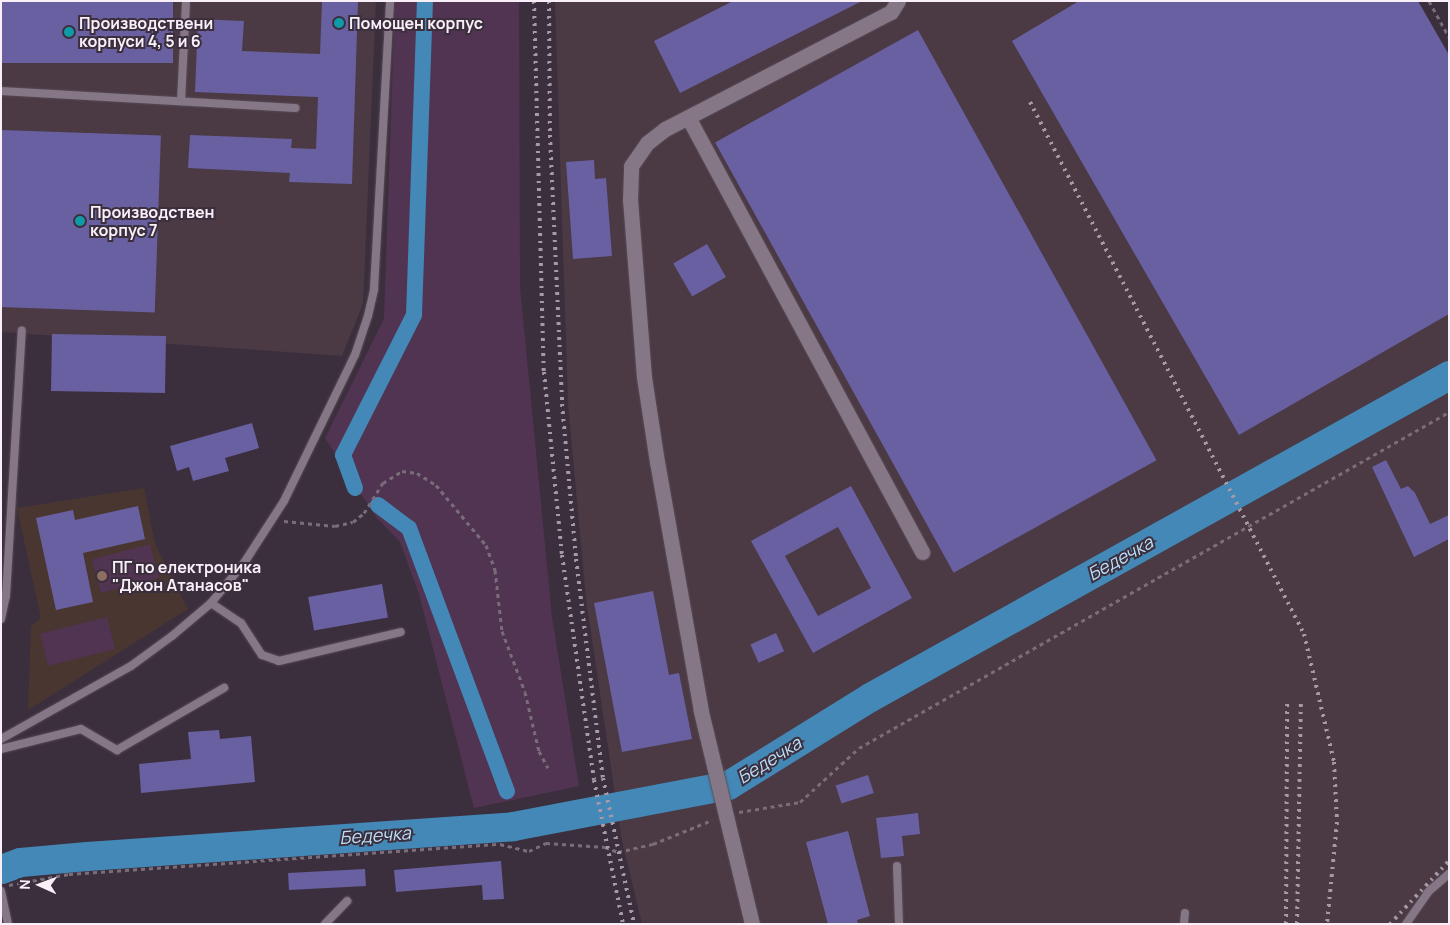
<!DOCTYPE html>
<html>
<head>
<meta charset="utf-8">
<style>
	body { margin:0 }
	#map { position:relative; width:1450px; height:925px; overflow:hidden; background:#3c2f3d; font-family:Manrope,sans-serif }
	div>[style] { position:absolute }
	.industrial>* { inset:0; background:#4b3943 }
	.education>* { inset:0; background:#4a3630 }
	.green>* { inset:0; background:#513452; transform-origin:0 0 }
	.canal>* { height:16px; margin:-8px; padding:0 8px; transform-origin:8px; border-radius:8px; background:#4388b7 }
	.river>* { height:29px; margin:-14.5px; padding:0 14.5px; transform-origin:14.5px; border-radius:14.5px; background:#4388b7 }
	.building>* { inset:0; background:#6860a0; transform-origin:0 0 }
	.path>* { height:3px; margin-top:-1.5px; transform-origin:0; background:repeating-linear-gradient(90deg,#796d7a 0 4px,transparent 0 8px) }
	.roads { filter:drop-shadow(0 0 1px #564b56) drop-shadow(0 0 1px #564b56) }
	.lane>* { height:8px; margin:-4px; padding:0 4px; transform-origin:4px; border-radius:4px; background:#867787 }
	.street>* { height:15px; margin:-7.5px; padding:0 7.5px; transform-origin:7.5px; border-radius:7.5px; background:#867787 }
	.rail>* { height:4px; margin-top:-2px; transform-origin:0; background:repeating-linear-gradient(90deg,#a59aa6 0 2.5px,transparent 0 7.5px) }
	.dots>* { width:14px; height:14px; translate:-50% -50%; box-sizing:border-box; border:2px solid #3c2f3d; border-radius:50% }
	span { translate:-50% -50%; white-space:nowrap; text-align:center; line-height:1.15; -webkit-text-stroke:4px #3c2f3d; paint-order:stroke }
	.poi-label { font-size:16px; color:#f8eff8; font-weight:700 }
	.left { translate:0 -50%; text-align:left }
	.water-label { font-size:18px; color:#bcdff9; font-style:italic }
	.frame { position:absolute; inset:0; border:2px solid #f8eff8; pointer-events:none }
	.north { position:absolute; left:15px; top:860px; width:50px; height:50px; -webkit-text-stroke:4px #3c2f3d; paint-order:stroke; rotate:272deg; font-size:14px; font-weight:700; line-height:20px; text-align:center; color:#f8eff8 }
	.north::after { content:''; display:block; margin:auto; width:18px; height:22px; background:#f8eff8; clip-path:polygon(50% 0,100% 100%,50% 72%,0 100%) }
</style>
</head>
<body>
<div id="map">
	<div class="industrial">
		<i style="clip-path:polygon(1px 1px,376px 1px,363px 304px,342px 356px,1px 332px)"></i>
		<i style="clip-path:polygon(555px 1px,1415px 1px,1449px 55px,1449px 924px,642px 924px,622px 841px,586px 599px,568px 403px)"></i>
	</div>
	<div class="education">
		<i style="clip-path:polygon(144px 488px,155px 544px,188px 609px,28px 710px,31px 626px,41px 618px,17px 508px)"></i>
	</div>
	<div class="green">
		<i style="clip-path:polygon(395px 1px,519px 1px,520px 287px,552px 617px,579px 786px,474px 808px,419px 594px,400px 542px,376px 517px,325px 438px,384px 319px)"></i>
		<i style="left:150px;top:544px;width:35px;height:60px;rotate:75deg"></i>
		<i style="left:107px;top:617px;width:33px;height:69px;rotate:76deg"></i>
	</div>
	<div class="canal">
		<i style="left:355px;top:488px;width:35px;rotate:-110deg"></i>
		<i style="left:343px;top:455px;width:157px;rotate:-63.1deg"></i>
		<i style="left:414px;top:315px;width:314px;rotate:-88deg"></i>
		<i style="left:378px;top:505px;width:39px;rotate:37deg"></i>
		<i style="left:409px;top:528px;width:281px;rotate:69.6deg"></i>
	</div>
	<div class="river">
		<i style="left:1px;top:869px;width:20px;rotate:-20deg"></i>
		<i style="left:20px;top:862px;width:67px;rotate:-5.1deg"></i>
		<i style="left:87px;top:856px;width:427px;rotate:-4deg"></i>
		<i style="left:513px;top:826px;width:219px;rotate:-10.8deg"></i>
		<i style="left:728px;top:785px;width:167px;rotate:-31.8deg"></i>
		<i style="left:870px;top:697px;width:663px;rotate:-29.08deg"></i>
	</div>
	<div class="building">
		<i style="left:1px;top:1px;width:172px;height:62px"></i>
		<i style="clip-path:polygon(322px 1px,358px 1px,352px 184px,289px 182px,290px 173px,188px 168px,190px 135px,292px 139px,291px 148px,316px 149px,318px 97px,195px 92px,198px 19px,244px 21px,242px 51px,320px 54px)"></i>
		<i style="clip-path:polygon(733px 1px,862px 1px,680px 93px,654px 41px)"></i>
		<i style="clip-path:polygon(1079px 1px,1418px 1px,1449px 55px,1449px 314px,1239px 435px,1012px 41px)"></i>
		<i style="left:918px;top:30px;width:492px;height:232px;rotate:61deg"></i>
		<i style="left:1px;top:130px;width:160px;height:177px;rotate:2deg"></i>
		<i style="clip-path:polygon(594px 160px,595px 179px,606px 178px,612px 256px,573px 259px,566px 162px)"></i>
		<i style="left:707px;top:244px;width:38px;height:39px;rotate:60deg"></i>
		<i style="left:52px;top:334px;width:114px;height:57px;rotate:1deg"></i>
		<i style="clip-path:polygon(252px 423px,259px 448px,225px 458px,229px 471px,193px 481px,189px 467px,177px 471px,170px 446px)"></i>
		<i style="clip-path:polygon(1386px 460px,1401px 489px,1408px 486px,1415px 493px,1430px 524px,1449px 515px,1449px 539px,1414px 557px,1372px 467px)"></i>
		<i style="clip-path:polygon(evenodd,851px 486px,912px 598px,813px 653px,751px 541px,851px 486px,838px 527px,871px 588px,818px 616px,785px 556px,838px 527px)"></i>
		<i style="clip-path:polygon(138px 506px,145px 539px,83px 553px,93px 602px,56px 610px,36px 518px,73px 510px,75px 520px)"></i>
		<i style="left:382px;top:584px;width:34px;height:75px;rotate:80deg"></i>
		<i style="clip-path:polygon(653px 591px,669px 675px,679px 673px,692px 739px,622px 752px,594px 603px)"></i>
		<i style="left:776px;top:633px;width:20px;height:28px;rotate:66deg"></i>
		<i style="clip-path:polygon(219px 730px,220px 739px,251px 736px,255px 782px,141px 793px,139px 764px,191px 759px,188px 732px)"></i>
		<i style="left:868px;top:775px;width:19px;height:34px;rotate:72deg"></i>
		<i style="clip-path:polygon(918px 813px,920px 834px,902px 836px,904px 856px,881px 858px,876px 818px)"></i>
		<i style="clip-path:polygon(848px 831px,870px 916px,857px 920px,858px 924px,828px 924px,806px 842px)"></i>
		<i style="clip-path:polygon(501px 861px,504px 899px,483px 900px,482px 885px,396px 892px,394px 870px)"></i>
		<i style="left:365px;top:869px;width:17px;height:77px;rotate:87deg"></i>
	</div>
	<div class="path">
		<i style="left:1429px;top:1px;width:41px;rotate:60.9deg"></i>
		<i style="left:284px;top:521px;width:51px;rotate:5.6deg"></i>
		<i style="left:335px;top:526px;width:18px;rotate:-13deg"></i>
		<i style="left:353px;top:522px;width:14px;rotate:-39deg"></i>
		<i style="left:364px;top:513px;width:36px;rotate:-58deg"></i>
		<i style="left:383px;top:483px;width:22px;rotate:-32deg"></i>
		<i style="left:402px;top:471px;width:15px;rotate:8deg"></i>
		<i style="left:417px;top:473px;width:22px;rotate:32deg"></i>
		<i style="left:436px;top:485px;width:78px;rotate:50.2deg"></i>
		<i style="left:486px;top:545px;width:27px;rotate:70deg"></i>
		<i style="left:495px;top:570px;width:61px;rotate:83.5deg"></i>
		<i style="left:502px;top:631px;width:65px;rotate:69.3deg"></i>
		<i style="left:525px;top:692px;width:61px;rotate:76.7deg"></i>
		<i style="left:539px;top:751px;width:19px;rotate:62deg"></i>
		<i style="left:739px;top:812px;width:62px;rotate:-9.3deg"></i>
		<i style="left:800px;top:802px;width:80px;rotate:-42.5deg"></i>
		<i style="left:859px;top:748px;width:679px;rotate:-29.66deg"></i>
		<i style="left:9px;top:885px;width:61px;rotate:-10.4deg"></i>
		<i style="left:69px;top:874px;width:432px;rotate:-4deg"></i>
		<i style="left:500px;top:844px;width:30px;rotate:14deg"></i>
		<i style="left:529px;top:851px;width:19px;rotate:-25deg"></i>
		<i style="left:546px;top:843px;width:59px;rotate:3.9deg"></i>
		<i style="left:605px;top:847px;width:14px;rotate:21deg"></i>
		<i style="left:618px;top:852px;width:36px;rotate:-13deg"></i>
		<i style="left:653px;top:844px;width:64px;rotate:-22.1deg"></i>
	</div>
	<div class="roads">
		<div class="lane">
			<i style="left:1px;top:91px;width:295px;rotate:3.3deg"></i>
			<i style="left:181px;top:101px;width:100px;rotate:-87.1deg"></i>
			<i style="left:211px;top:603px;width:36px;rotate:34deg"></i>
			<i style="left:241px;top:623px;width:38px;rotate:57deg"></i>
			<i style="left:262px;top:655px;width:18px;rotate:19deg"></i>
			<i style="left:279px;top:661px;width:125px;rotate:-13.4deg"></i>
			<i style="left:1px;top:619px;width:24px;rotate:-78deg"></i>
			<i style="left:6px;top:596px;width:266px;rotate:-86.6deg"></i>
			<i style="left:1px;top:739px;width:149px;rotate:-29.3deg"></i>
			<i style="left:131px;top:666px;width:51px;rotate:-36.2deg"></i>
			<i style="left:172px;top:636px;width:51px;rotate:-40.2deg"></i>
			<i style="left:211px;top:603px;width:52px;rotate:-50.5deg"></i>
			<i style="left:244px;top:563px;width:74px;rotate:-57.2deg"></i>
			<i style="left:284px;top:501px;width:162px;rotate:-64.1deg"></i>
			<i style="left:355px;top:355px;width:41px;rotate:-71.6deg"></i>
			<i style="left:368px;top:316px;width:28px;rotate:-77deg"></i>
			<i style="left:374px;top:289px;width:288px;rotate:-86.8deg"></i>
			<i style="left:1px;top:749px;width:82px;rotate:-14deg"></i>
			<i style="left:81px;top:729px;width:42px;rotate:30.3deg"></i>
			<i style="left:117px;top:750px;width:124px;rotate:-30.1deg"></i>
			<i style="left:897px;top:866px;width:58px;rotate:88deg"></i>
			<i style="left:1px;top:891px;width:34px;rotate:78deg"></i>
			<i style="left:325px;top:924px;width:32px;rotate:-46deg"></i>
			<i style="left:1184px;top:924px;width:11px;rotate:-85deg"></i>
			<i style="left:1406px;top:924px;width:39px;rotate:-55deg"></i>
			<i style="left:1428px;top:892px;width:28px;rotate:-41deg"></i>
		</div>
		<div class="street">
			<i style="left:689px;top:119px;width:492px;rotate:61.7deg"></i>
			<i style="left:752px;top:924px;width:219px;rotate:-103.5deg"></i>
			<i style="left:701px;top:711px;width:253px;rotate:-100deg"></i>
			<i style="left:657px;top:462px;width:86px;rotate:-98.7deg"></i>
			<i style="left:644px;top:377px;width:178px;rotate:-94.5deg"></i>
			<i style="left:630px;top:200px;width:34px;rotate:-88deg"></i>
			<i style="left:631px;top:166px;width:28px;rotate:-55deg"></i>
			<i style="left:647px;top:143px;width:23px;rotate:-38deg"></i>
			<i style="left:665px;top:129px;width:254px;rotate:-27.4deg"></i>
			<i style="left:891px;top:12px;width:13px;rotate:-58deg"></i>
		</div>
	</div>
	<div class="rail">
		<i style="left:534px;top:1px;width:371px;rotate:88.5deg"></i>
		<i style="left:544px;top:372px;width:184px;rotate:84.4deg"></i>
		<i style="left:562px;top:555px;width:227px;rotate:81.9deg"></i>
		<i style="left:594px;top:780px;width:147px;rotate:78.6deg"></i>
		<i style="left:549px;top:1px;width:134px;rotate:89.6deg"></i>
		<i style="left:550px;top:135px;width:269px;rotate:87.4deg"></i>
		<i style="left:562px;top:404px;width:156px;rotate:84.8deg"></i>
		<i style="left:576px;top:559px;width:221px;rotate:83deg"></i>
		<i style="left:603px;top:778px;width:149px;rotate:78deg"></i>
		<i style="left:1030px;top:102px;width:598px;rotate:62.75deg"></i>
		<i style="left:1304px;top:634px;width:131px;rotate:76.8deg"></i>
		<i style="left:1334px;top:762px;width:60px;rotate:87.1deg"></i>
		<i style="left:1337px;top:822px;width:102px;rotate:95.6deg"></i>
		<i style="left:1286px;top:924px;width:220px;rotate:-89.7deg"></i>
		<i style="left:1297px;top:924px;width:221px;rotate:-89deg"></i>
		<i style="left:1390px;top:924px;width:86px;rotate:-46.9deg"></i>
	</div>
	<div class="dots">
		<i style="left:339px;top:23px;background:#0f9aa8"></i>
		<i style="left:69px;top:32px;background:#0f9aa8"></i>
		<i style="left:80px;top:221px;background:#0f9aa8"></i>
		<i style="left:102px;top:576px;background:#8d6e63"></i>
	</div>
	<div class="poi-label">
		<span class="left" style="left:79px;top:32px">Производствени<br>корпуси 4, 5 и 6</span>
		<span class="left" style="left:349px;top:23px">Помощен корпус</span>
		<span class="left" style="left:90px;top:221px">Производствeн<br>корпус 7</span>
		<span class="left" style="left:112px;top:576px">ПГ по електроника<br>"Джон Атанасов"</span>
	</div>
	<div class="water-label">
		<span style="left:1120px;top:558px;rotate:-29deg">Бедечка</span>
		<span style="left:769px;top:760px;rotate:-32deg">Бедечка</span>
		<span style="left:375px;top:835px;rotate:-4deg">Бедечка</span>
	</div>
	<div class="frame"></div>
	<div class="north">N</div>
</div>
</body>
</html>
